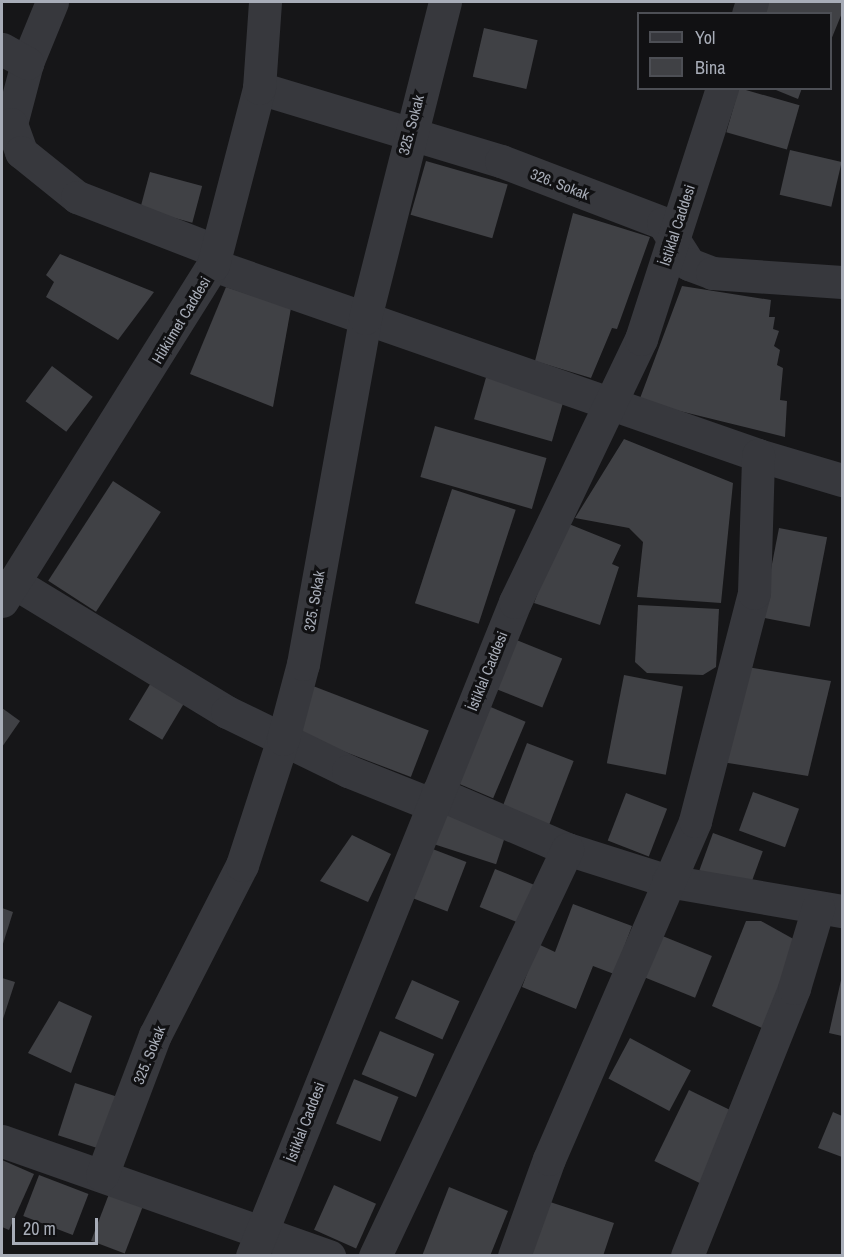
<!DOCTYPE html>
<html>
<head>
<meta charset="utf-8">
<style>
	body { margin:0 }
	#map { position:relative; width:844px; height:1257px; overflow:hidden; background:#161618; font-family:"Archivo Narrow",sans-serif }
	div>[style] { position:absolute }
	.building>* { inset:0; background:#404145; transform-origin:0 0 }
	.minor>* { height:33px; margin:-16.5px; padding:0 16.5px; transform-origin:16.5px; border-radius:16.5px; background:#37383d }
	span { translate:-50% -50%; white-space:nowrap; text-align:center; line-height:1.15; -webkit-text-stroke:6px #111113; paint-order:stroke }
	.street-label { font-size:15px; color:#a8adb8 }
	.frame { position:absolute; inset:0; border:3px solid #a8adb8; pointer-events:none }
	.legend { position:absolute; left:637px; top:12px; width:195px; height:78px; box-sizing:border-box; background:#111113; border:2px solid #4d4f55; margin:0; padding:8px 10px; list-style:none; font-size:18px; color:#a8adb8 }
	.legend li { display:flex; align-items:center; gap:12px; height:30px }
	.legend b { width:30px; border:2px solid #4d4f55 }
	.scale { position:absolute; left:12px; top:1218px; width:86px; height:27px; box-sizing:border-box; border:3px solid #a8adb8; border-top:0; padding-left:8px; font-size:18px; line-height:21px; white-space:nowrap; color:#a8adb8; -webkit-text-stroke:4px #111113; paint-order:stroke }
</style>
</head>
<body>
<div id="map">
	<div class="building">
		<i style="clip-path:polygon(768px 2px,842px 2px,842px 13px,831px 40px,831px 14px,762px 14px)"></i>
		<i style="left:484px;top:28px;width:55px;height:50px;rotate:13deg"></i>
		<i style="left:739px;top:88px;width:63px;height:46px;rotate:16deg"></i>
		<i style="clip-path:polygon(771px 88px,802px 88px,798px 99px)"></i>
		<i style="left:790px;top:150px;width:53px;height:46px;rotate:13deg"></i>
		<i style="left:426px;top:161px;width:85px;height:56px;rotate:16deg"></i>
		<i style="left:150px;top:172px;width:54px;height:38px;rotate:15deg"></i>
		<i style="clip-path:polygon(573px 213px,650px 237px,617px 329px,612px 328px,591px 378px,535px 361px)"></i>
		<i style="clip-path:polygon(60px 254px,154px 292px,118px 340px,46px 297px,54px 282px,46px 275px)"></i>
		<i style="clip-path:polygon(682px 286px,771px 300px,769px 317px,775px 317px,773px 329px,779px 331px,774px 346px,780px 350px,777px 365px,783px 368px,780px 400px,787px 401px,785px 437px,639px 401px)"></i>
		<i style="clip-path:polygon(226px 287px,291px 308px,273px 407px,190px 374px)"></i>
		<i style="left:52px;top:366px;width:51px;height:44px;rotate:37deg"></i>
		<i style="left:487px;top:374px;width:81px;height:47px;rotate:16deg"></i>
		<i style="left:435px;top:426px;width:116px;height:53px;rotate:16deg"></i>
		<i style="clip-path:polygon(624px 439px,733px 483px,721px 603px,637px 597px,643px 542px,629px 528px,575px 518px)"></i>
		<i style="left:113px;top:481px;width:57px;height:119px;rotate:33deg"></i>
		<i style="left:452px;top:489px;width:67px;height:120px;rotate:18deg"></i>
		<i style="clip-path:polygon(564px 522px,621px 545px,612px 564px,619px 567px,600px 625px,534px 603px)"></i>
		<i style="left:779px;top:528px;width:49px;height:91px;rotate:11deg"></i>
		<i style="clip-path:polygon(638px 605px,719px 609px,716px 667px,703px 675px,647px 673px,635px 662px)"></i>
		<i style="left:514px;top:639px;width:52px;height:53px;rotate:22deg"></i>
		<i style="clip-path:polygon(747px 667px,831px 681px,808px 776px,722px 762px)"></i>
		<i style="left:624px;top:675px;width:60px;height:90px;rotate:11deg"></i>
		<i style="left:152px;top:681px;width:39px;height:45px;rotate:31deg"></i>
		<i style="left:313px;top:686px;width:124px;height:50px;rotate:21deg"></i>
		<i style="left:486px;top:705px;width:43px;height:83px;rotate:23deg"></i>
		<i style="clip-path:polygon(2px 708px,20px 721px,2px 747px)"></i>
		<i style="left:527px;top:743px;width:50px;height:73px;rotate:21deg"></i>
		<i style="left:753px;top:792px;width:49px;height:41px;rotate:20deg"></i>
		<i style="left:626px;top:793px;width:44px;height:51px;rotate:21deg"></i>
		<i style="left:446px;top:808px;width:65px;height:38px;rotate:18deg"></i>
		<i style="left:713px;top:833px;width:53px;height:40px;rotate:20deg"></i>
		<i style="clip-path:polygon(352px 835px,391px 854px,368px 902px,320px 881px)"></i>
		<i style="left:430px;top:848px;width:39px;height:53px;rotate:21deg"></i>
		<i style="left:495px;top:869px;width:42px;height:41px;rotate:22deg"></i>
		<i style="clip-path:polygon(573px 904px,632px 926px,614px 974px,593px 966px,576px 1009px,522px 987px,538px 944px,555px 952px)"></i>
		<i style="clip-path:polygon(2px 908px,13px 912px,2px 947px)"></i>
		<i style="clip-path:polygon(746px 921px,761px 921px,797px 941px,762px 1028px,712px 1006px)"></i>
		<i style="left:660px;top:935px;width:56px;height:45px;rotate:22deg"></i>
		<i style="clip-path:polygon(842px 976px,842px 1036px,829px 1033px)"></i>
		<i style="clip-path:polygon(2px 978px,15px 982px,2px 1022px)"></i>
		<i style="left:412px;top:980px;width:52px;height:42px;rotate:24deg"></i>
		<i style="clip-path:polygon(59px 1001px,92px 1016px,71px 1073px,28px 1053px)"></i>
		<i style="left:380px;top:1031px;width:59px;height:47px;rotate:23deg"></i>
		<i style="left:630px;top:1038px;width:69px;height:46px;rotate:28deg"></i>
		<i style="left:354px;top:1079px;width:48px;height:48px;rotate:22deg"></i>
		<i style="left:75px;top:1083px;width:46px;height:55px;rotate:18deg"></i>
		<i style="left:689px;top:1090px;width:52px;height:79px;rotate:26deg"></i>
		<i style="clip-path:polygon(833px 1112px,842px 1116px,842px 1157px,818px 1148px)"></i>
		<i style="clip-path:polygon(2px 1160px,34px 1174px,9px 1230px,2px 1227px)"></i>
		<i style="left:39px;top:1175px;width:53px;height:44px;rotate:21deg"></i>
		<i style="left:334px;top:1185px;width:46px;height:49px;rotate:24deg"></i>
		<i style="clip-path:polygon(449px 1187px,508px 1211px,490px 1256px,422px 1256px)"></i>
		<i style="left:109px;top:1194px;width:36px;height:50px;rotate:21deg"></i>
		<i style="clip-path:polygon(547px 1201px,614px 1223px,603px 1256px,528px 1256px)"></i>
	</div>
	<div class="minor">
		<i style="left:52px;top:2px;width:66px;rotate:112.3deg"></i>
		<i style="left:27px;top:63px;width:63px;rotate:104.7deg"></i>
		<i style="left:11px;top:124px;width:30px;rotate:70deg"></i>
		<i style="left:21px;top:152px;width:72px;rotate:38.8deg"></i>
		<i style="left:77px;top:197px;width:149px;rotate:21.2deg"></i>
		<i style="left:748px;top:14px;width:13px;rotate:-72deg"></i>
		<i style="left:2px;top:49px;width:29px;rotate:29deg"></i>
		<i style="left:259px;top:88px;width:253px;rotate:16.8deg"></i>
		<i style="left:501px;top:161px;width:173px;rotate:20.9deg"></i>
		<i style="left:663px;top:223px;width:49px;rotate:57.6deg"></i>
		<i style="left:689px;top:264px;width:25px;rotate:21deg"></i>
		<i style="left:712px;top:273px;width:130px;rotate:4deg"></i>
		<i style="left:213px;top:265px;width:577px;rotate:19.22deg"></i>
		<i style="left:758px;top:455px;width:88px;rotate:16.6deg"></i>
		<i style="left:13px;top:582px;width:250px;rotate:31.3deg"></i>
		<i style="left:227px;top:712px;width:135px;rotate:26deg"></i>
		<i style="left:348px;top:771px;width:92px;rotate:21.8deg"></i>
		<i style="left:2px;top:601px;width:397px;rotate:-57.9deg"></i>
		<i style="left:213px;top:265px;width:183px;rotate:-75.4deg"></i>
		<i style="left:259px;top:88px;width:86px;rotate:-86deg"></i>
		<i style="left:437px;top:793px;width:142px;rotate:23.3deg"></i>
		<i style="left:567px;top:849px;width:106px;rotate:17.6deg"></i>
		<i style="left:668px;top:881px;width:177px;rotate:9.8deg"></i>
		<i style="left:2px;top:1141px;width:347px;rotate:19.4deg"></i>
		<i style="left:102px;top:1175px;width:150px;rotate:-69.3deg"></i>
		<i style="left:155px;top:1035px;width:191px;rotate:-62.9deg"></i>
		<i style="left:242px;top:865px;width:133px;rotate:-72deg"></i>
		<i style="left:283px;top:739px;width:78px;rotate:-75.1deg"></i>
		<i style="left:303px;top:664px;width:352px;rotate:-79.8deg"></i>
		<i style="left:365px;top:318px;width:326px;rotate:-75.8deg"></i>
		<i style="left:252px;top:1256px;width:705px;rotate:-68.09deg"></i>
		<i style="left:515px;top:602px;width:292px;rotate:-64.4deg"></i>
		<i style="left:641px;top:339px;width:264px;rotate:-72.1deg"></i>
		<i style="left:375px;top:1256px;width:450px;rotate:-64.7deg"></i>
		<i style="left:514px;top:1256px;width:103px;rotate:-70.2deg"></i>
		<i style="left:549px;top:1159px;width:368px;rotate:-66.6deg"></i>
		<i style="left:695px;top:821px;width:236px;rotate:-75.5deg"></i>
		<i style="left:754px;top:593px;width:138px;rotate:-88.3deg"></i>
		<i style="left:687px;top:1256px;width:289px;rotate:-68.2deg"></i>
		<i style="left:794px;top:988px;width:84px;rotate:-73.3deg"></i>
	</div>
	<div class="street-label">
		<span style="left:411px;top:125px;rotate:-75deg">325. Sokak</span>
		<span style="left:560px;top:184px;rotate:21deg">326. Sokak</span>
		<span style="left:677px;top:225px;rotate:-72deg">İstiklal Caddesi</span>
		<span style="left:181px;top:320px;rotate:-59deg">Hükümet Caddesi</span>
		<span style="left:314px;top:601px;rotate:-80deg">325. Sokak</span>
		<span style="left:487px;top:671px;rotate:-68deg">İstiklal Caddesi</span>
		<span style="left:149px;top:1055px;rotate:-68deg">325. Sokak</span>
		<span style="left:305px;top:1122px;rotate:-69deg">İstiklal Caddesi</span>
	</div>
	<div class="frame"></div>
	<ul class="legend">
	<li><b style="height:8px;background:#37383d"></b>Yol</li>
	<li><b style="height:16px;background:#404145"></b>Bina</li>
	</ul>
	<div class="scale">20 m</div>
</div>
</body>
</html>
